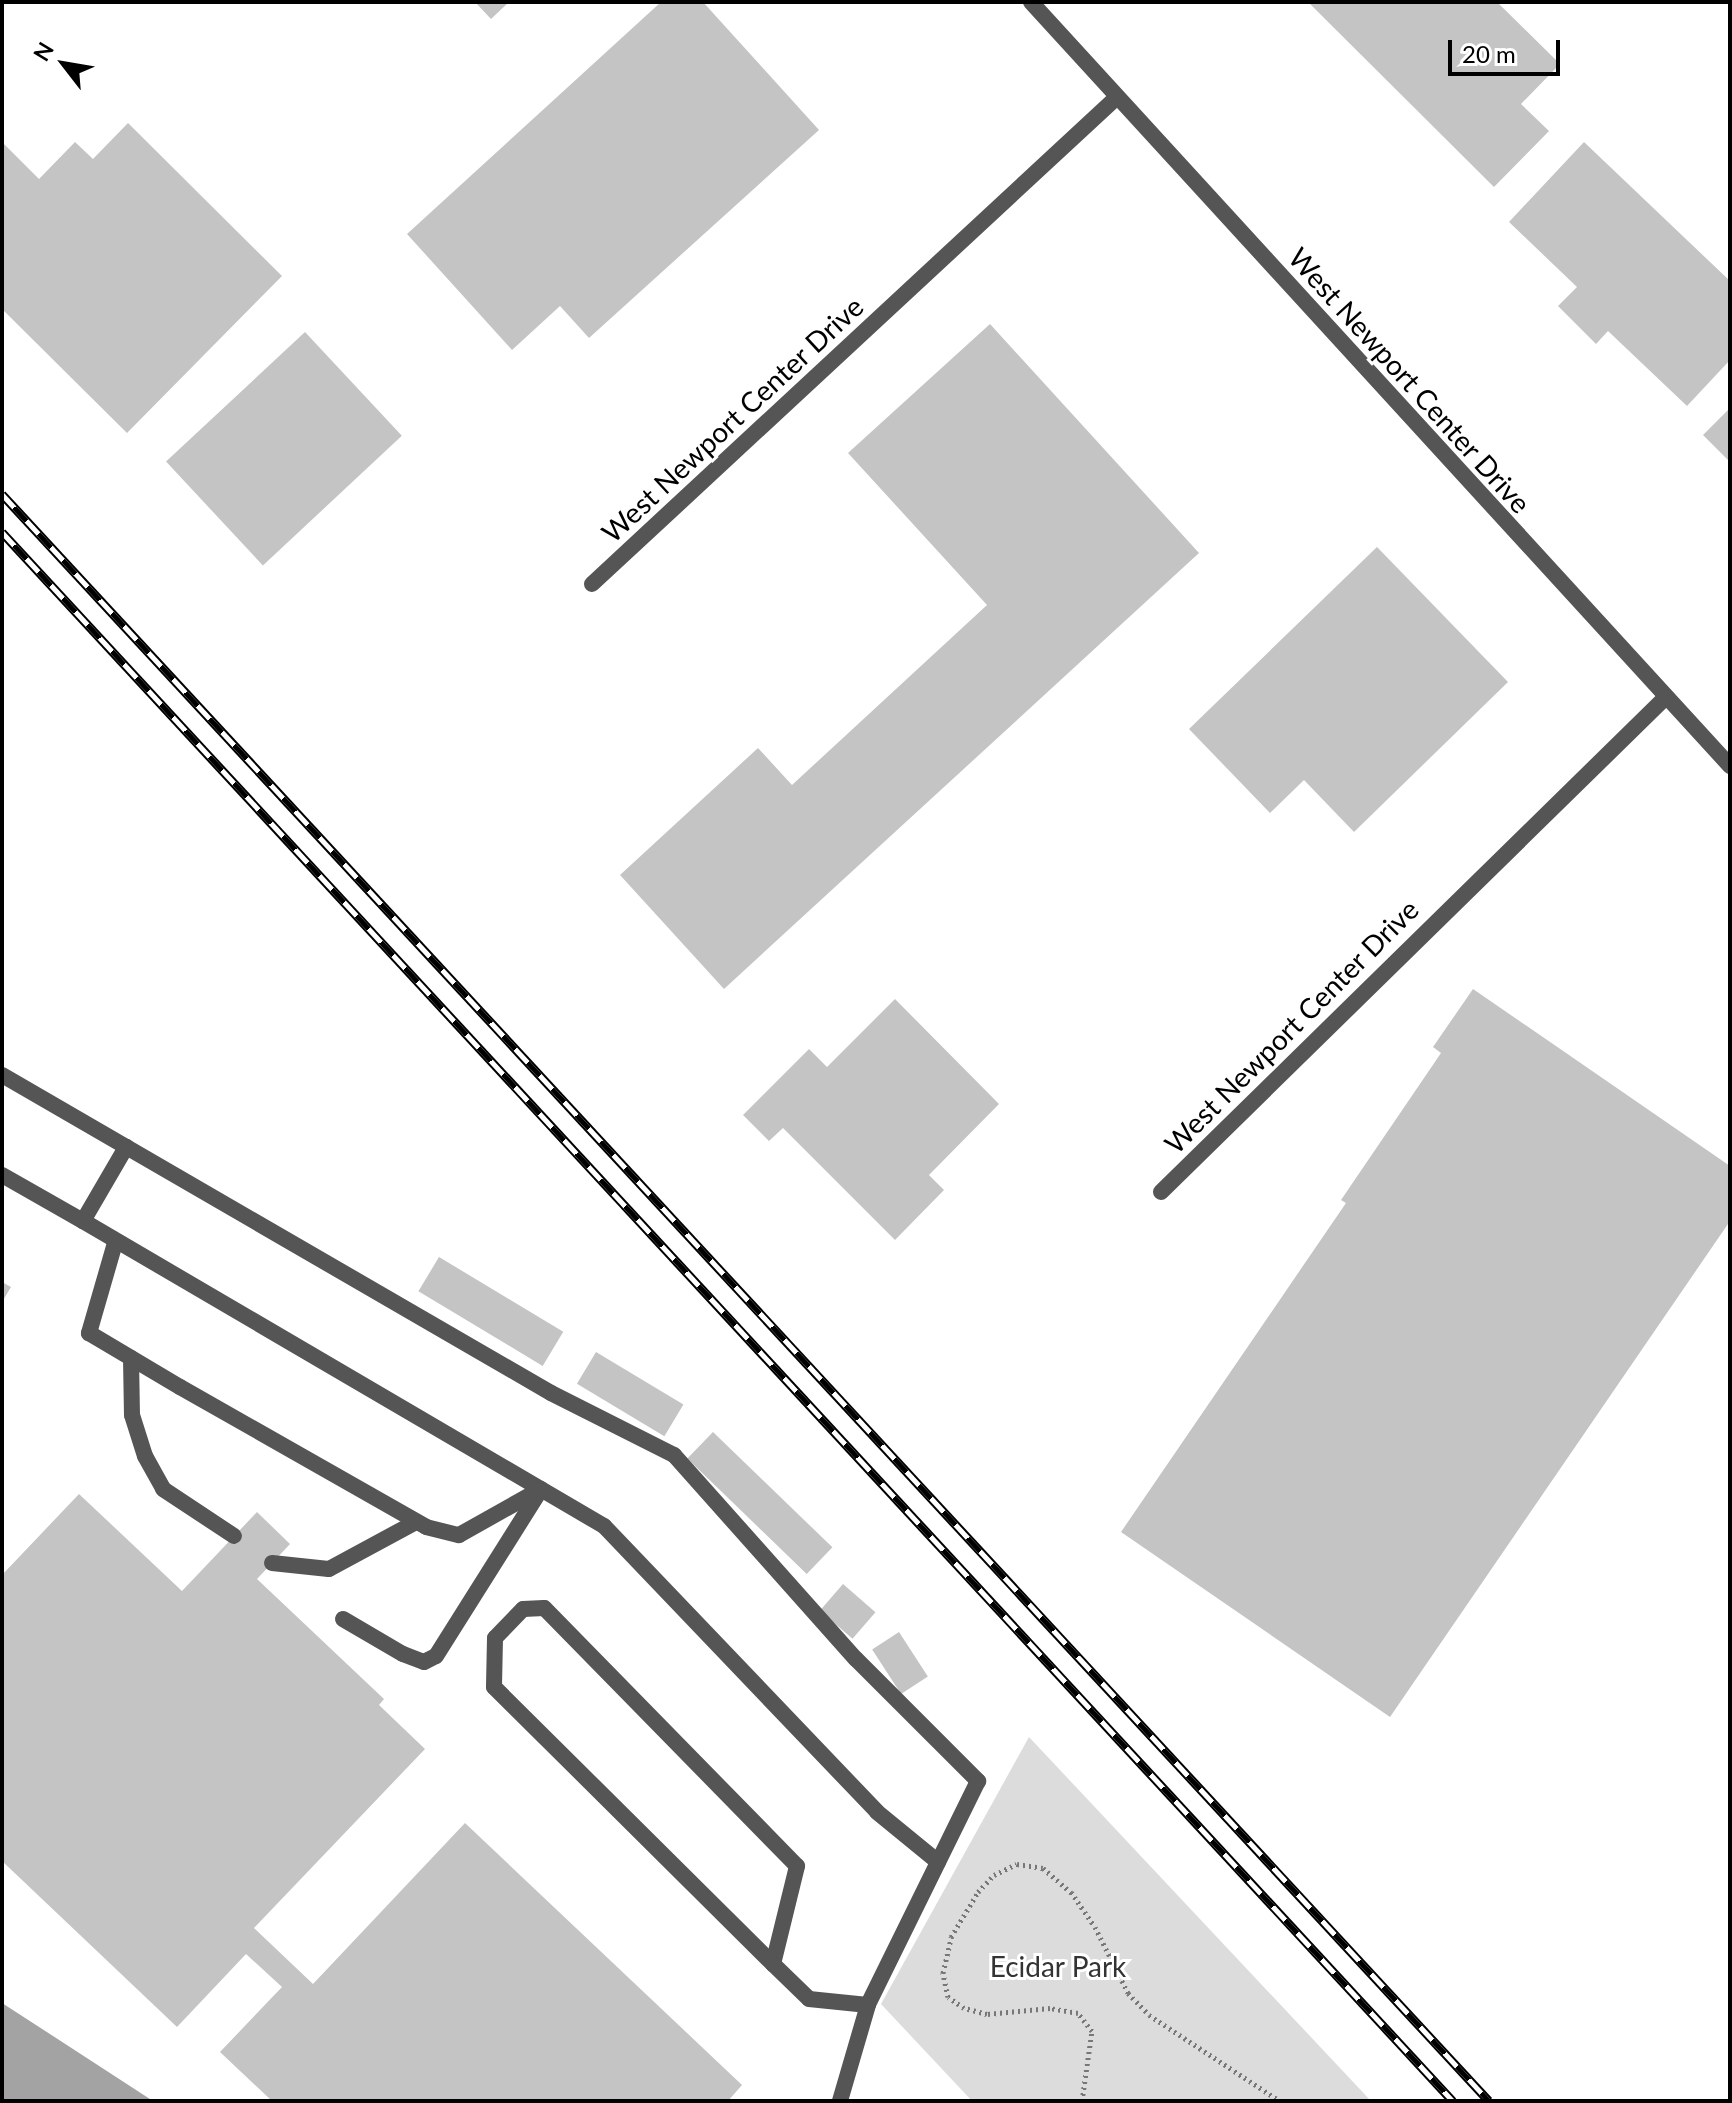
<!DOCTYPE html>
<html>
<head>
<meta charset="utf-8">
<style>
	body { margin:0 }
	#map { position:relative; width:1732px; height:2103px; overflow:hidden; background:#fff; font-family:Lato,sans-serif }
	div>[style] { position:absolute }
	.green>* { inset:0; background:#dcdcdc }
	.water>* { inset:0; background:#a3a3a3 }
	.building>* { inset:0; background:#c4c4c4; transform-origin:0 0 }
	.path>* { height:5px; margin-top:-2.5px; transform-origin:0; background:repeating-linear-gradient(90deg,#777 0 2px,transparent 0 6px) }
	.service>* { height:16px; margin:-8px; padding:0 8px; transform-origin:8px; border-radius:8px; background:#555 }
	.minor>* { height:16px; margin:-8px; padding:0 8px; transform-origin:8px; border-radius:8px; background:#555 }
	.rail>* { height:9px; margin-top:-4.5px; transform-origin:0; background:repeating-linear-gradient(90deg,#fff 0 18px,#000 0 36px); box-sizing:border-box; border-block:2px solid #000 }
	span { translate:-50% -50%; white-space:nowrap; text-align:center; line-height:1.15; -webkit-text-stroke:6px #fff; paint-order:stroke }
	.street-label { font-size:28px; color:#000 }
	.park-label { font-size:28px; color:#333 }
	.frame { position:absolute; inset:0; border:4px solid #000; pointer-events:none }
	.north { position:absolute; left:24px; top:24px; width:80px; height:80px; -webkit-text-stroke:6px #fff; paint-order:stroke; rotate:301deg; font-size:22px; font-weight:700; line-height:32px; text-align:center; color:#000 }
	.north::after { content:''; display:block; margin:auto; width:28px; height:36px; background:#000; clip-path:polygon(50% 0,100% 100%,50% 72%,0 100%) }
	.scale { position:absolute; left:1448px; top:40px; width:112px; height:36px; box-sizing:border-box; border:4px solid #000; border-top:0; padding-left:10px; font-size:24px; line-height:28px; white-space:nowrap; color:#000; -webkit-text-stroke:6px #fff; paint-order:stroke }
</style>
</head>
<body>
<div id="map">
	<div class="green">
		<i style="clip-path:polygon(1029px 1737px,1371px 2101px,972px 2101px,881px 2004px)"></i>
	</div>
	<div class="water">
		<i style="clip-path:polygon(2px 2003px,53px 2036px,153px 2101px,2px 2101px)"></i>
	</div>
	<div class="building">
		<i style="clip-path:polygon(475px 2px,509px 2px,491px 19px)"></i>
		<i style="clip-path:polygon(661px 2px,703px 2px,819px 130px,589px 338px,560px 306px,512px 350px,407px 234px)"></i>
		<i style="clip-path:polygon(1308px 2px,1497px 2px,1560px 64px,1521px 104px,1549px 131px,1494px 187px)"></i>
		<i style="clip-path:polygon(128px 123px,282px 276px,127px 433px,2px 309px,2px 142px,39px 179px,75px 142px,93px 159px)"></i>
		<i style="clip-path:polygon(1584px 142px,1730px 281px,1730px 360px,1687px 406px,1608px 331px,1596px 344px,1558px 306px,1577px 287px,1509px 222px)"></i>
		<i style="clip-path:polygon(990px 324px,1199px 553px,724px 989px,620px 875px,758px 748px,792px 785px,987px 605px,848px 453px)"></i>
		<i style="left:305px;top:332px;width:142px;height:190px;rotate:47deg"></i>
		<i style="clip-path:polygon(1730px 408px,1730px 462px,1703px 435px)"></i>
		<i style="clip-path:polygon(1377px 547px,1508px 682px,1354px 832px,1304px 780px,1270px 813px,1189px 729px)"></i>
		<i style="clip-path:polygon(1473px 989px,1730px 1166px,1730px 1221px,1390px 1717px,1121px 1532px,1346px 1203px,1341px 1200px,1441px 1053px,1433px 1047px)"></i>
		<i style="clip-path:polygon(895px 999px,999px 1104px,929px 1175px,944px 1190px,895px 1240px,783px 1128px,769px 1141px,743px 1115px,809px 1049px,827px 1067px)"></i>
		<i style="left:439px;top:1257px;width:145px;height:40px;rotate:31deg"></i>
		<i style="clip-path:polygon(2px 1282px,11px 1287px,2px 1302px)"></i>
		<i style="left:596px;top:1352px;width:102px;height:37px;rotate:31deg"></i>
		<i style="left:713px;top:1432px;width:166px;height:37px;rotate:44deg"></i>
		<i style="clip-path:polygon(79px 1494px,182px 1591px,257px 1512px,290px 1544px,257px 1579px,384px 1699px,379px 1705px,425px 1749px,254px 1928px,313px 1984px,465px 1823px,742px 2085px,728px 2101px,272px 2101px,220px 2052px,282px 1987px,246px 1954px,177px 2027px,2px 1861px,2px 1575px)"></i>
		<i style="left:843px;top:1584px;width:43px;height:35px;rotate:41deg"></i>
		<i style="left:899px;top:1632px;width:53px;height:32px;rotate:57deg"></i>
	</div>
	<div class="path">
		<i style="left:1082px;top:2101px;width:71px;rotate:-81.9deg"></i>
		<i style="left:1092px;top:2031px;width:23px;rotate:-128deg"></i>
		<i style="left:1078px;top:2013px;width:28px;rotate:-170deg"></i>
		<i style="left:1050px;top:2008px;width:63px;rotate:174.6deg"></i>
		<i style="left:987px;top:2014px;width:24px;rotate:-165deg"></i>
		<i style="left:964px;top:2008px;width:19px;rotate:-145deg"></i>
		<i style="left:948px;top:1997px;width:25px;rotate:-102deg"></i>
		<i style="left:943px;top:1973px;width:37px;rotate:-77deg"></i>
		<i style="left:951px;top:1937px;width:52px;rotate:-59deg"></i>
		<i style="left:978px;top:1892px;width:23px;rotate:-47deg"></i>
		<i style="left:994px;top:1875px;width:25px;rotate:-26deg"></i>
		<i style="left:1017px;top:1864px;width:26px;rotate:9deg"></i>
		<i style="left:1043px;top:1868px;width:37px;rotate:41deg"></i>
		<i style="left:1071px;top:1892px;width:42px;rotate:55.6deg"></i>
		<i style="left:1095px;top:1927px;width:74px;rotate:63.4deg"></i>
		<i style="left:1128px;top:1993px;width:30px;rotate:46deg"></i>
		<i style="left:1149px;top:2015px;width:157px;rotate:33.3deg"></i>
	</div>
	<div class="service">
		<i style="left:2px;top:1075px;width:634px;rotate:30.08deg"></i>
		<i style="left:551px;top:1393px;width:138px;rotate:26.8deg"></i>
		<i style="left:674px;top:1455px;width:273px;rotate:48.3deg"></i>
		<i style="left:856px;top:1659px;width:173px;rotate:45deg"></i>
		<i style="left:978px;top:1781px;width:250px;rotate:116.2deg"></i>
		<i style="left:868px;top:2005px;width:100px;rotate:106.3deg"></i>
		<i style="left:2px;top:1175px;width:93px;rotate:29.6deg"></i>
		<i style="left:83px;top:1221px;width:86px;rotate:-59.8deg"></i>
		<i style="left:83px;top:1221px;width:604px;rotate:30.35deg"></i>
		<i style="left:604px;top:1526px;width:395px;rotate:46.3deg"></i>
		<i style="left:877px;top:1812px;width:79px;rotate:39.3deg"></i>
		<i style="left:115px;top:1243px;width:94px;rotate:106.1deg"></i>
		<i style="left:89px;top:1333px;width:106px;rotate:30.7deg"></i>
		<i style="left:180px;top:1387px;width:283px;rotate:29.6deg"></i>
		<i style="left:426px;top:1527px;width:34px;rotate:14deg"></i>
		<i style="left:459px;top:1535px;width:94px;rotate:-29.3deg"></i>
		<i style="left:131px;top:1358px;width:57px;rotate:89deg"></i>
		<i style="left:132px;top:1415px;width:43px;rotate:72.4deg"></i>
		<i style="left:145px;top:1456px;width:38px;rotate:61deg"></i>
		<i style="left:163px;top:1489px;width:85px;rotate:33.5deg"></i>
		<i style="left:272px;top:1563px;width:57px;rotate:6deg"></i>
		<i style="left:329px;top:1569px;width:99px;rotate:-28.4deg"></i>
		<i style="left:343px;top:1619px;width:69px;rotate:30.3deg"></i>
		<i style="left:403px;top:1654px;width:22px;rotate:21deg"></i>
		<i style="left:424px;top:1662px;width:13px;rotate:-27deg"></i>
		<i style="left:436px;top:1656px;width:195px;rotate:-57.8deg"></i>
		<i style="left:773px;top:1964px;width:101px;rotate:-76.2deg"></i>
		<i style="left:797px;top:1866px;width:361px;rotate:-134.4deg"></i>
		<i style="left:544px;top:1608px;width:21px;rotate:177deg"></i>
		<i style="left:523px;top:1609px;width:40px;rotate:134deg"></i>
		<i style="left:495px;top:1638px;width:49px;rotate:91.2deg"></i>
		<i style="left:494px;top:1687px;width:393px;rotate:44.8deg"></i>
		<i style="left:773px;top:1964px;width:50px;rotate:44.2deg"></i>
		<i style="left:809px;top:1999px;width:59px;rotate:5.8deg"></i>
	</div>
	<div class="minor">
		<i style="left:1031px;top:2px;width:1036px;rotate:47.54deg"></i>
		<i style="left:592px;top:584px;width:716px;rotate:-42.85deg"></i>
		<i style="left:1161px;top:1192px;width:706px;rotate:-44.43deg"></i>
	</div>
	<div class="rail">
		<i style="left:2px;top:494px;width:2189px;rotate:47.22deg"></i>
		<i style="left:2px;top:532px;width:2137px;rotate:47.24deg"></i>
	</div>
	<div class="street-label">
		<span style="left:1410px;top:380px;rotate:48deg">West Newport Center Drive</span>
		<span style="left:732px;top:419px;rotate:-43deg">West Newport Center Drive</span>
		<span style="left:1291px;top:1026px;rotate:-45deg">West Newport Center Drive</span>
	</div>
	<div class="park-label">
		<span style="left:1058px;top:1966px">Ecidar Park</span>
	</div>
	<div class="frame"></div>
	<div class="north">N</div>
	<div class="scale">20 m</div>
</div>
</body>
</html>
